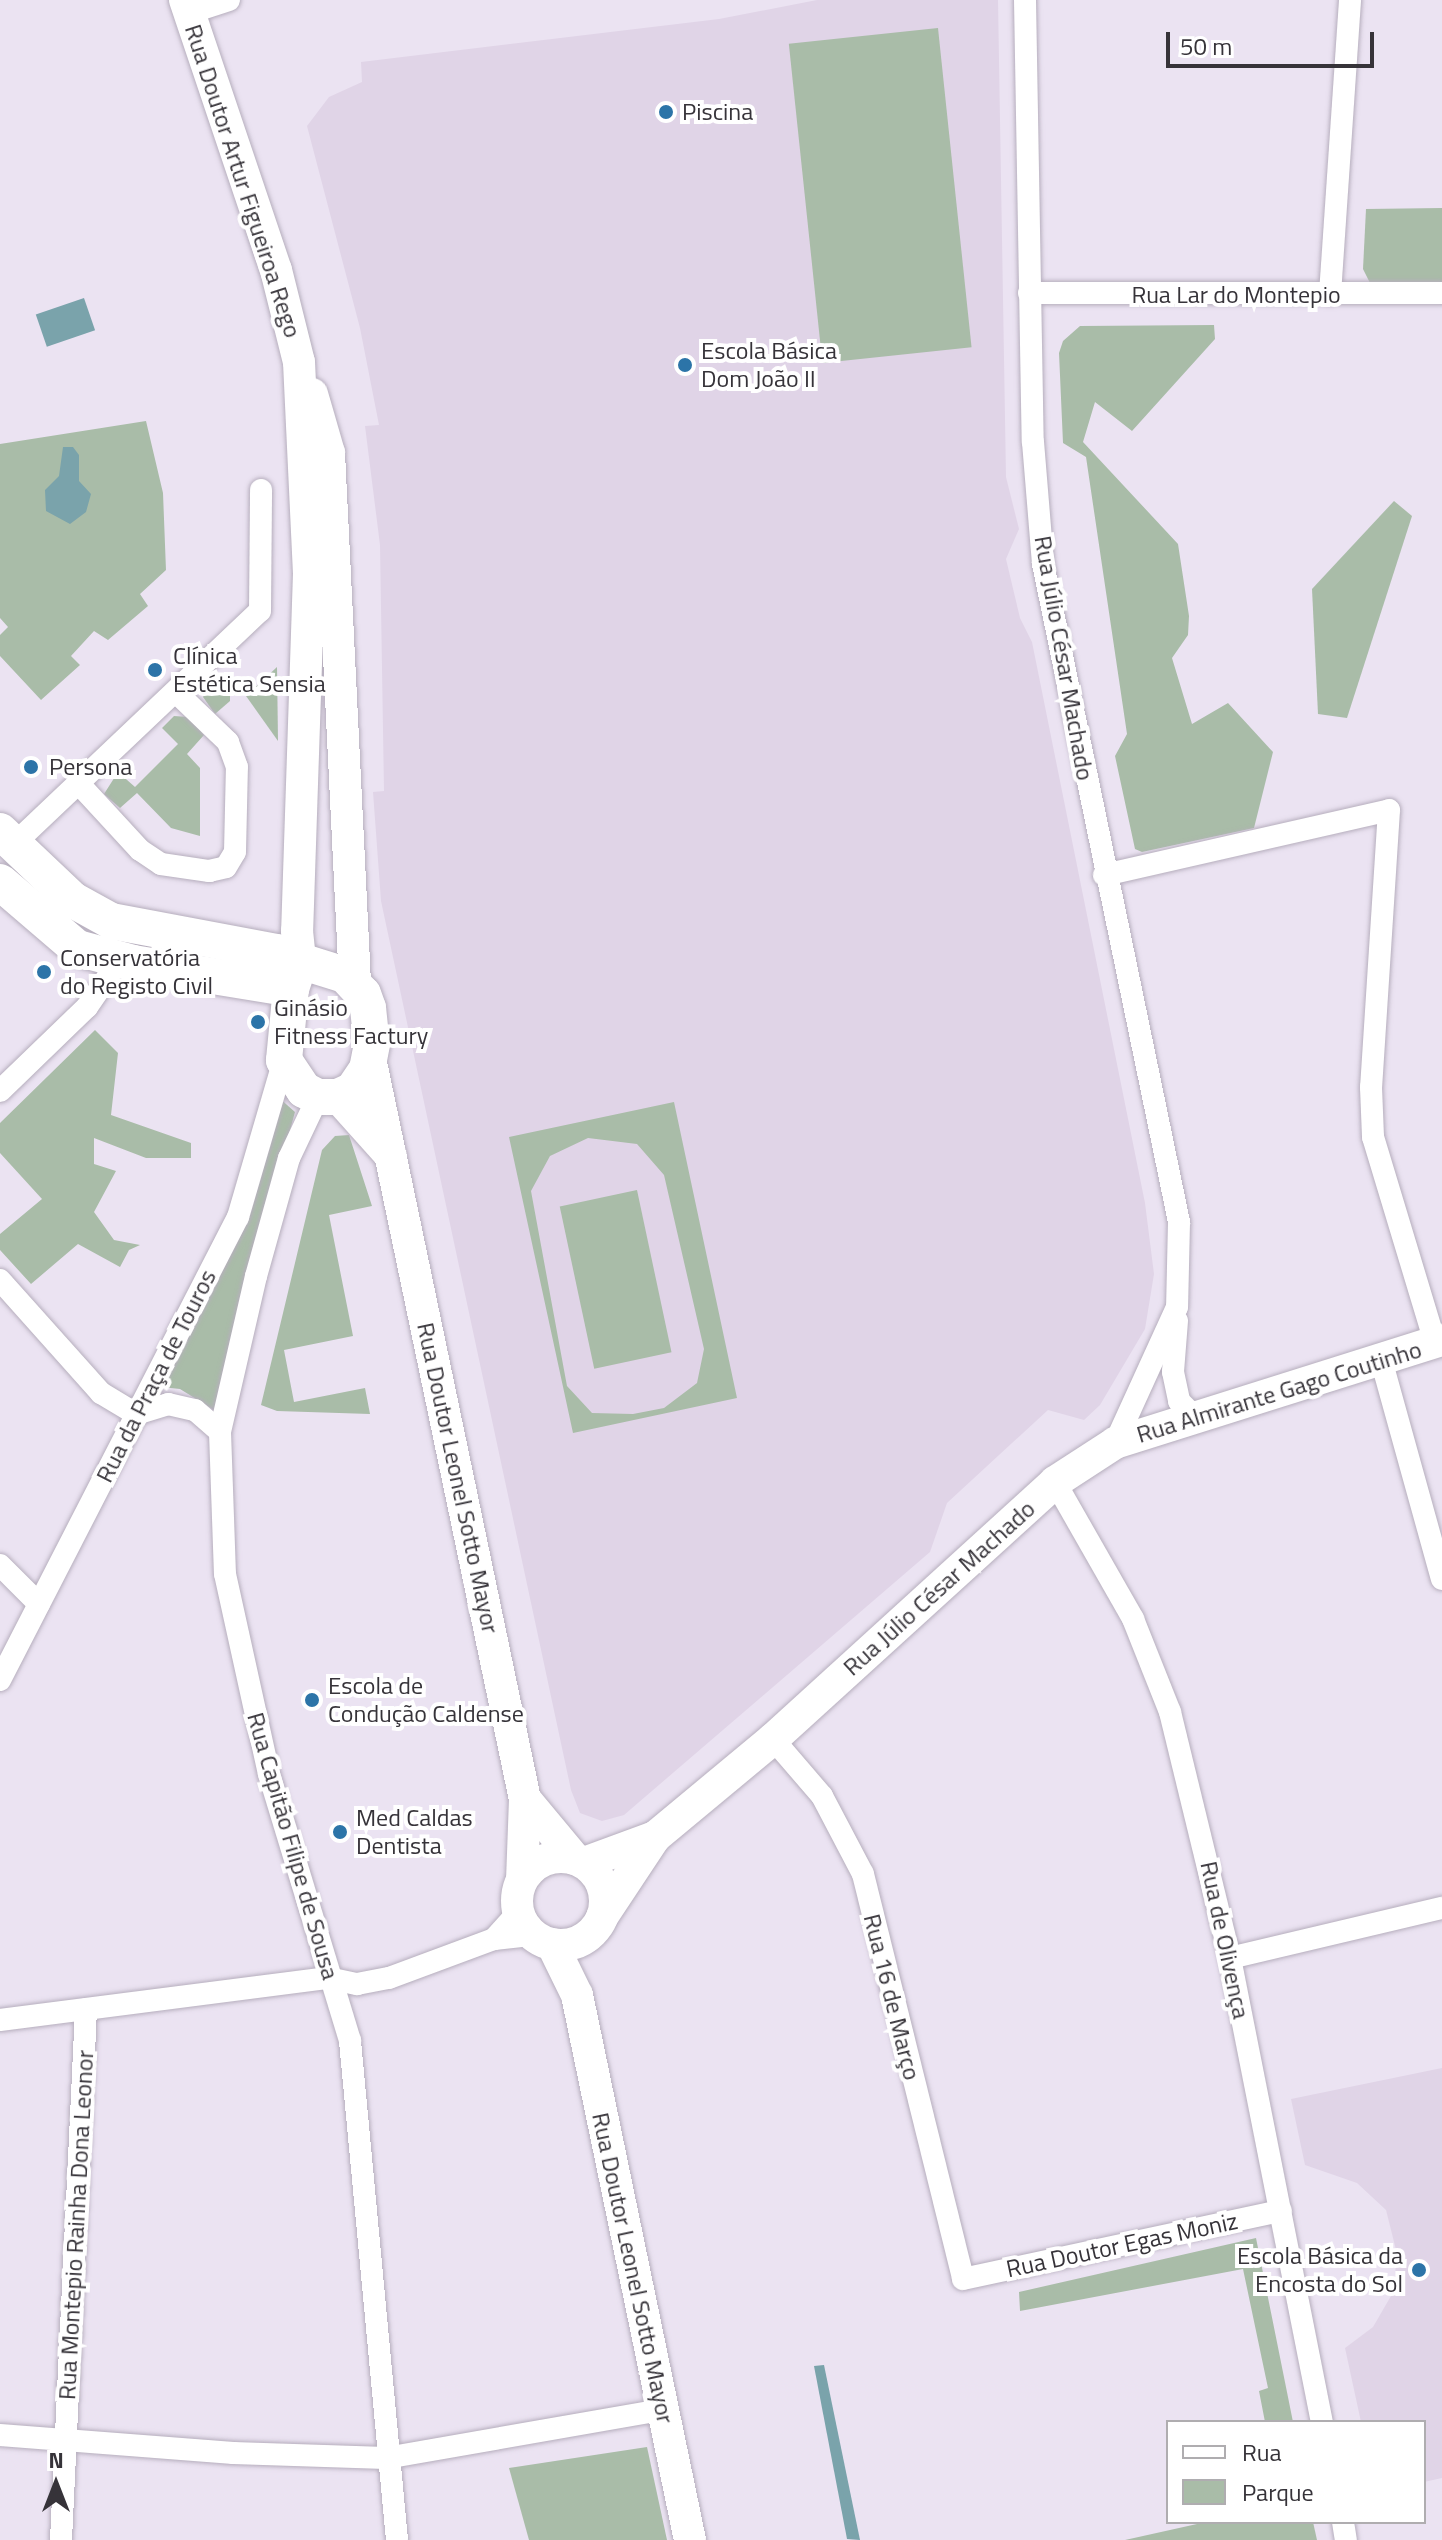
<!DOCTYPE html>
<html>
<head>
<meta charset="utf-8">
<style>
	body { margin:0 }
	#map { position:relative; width:1442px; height:2540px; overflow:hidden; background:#ebe3f2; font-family:"Titillium Web",sans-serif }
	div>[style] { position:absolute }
	.education>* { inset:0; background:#e0d4e7 }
	.green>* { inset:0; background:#a9bca8; transform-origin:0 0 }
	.water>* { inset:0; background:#7aa3ab; transform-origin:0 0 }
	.roads { filter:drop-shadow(0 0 2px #b6aebd) drop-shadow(0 0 2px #b6aebd) }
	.street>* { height:22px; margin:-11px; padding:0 11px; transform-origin:11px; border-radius:11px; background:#fff }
	.secondary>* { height:32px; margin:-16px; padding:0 16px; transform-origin:16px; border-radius:16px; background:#fff }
	.secondary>.ring { margin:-16px; padding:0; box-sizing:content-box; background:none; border:32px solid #fff; border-radius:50% }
	.primary>* { height:36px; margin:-18px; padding:0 18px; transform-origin:18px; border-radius:18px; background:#fff }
	.dots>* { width:22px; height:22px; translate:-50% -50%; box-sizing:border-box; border:4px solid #fff; border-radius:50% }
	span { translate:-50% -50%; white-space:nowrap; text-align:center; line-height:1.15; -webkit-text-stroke:8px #fff; paint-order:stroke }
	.poi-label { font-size:24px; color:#363339 }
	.left { translate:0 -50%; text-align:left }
	.right { translate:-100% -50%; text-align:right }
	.street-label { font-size:24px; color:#363339 }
	.legend { position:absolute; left:1166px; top:2420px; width:260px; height:104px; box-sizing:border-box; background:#fff; border:2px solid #afadb0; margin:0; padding:10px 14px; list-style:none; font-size:24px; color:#363339 }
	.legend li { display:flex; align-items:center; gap:16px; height:40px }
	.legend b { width:40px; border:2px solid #afadb0 }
	.north { position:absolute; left:16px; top:2444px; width:80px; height:80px; -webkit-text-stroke:6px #fff; paint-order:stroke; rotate:0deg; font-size:22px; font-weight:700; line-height:32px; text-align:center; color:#363339 }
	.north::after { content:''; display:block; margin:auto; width:28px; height:36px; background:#363339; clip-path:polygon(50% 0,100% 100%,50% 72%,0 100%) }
	.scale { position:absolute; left:1166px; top:32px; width:208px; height:36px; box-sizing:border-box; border:4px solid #363339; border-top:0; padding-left:10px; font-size:24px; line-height:28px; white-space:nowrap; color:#363339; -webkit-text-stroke:6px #fff; paint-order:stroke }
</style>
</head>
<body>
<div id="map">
	<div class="education">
		<i style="clip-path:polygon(817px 0,998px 0,1006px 477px,1019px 529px,1006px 559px,1020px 618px,1032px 642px,1145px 1203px,1154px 1274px,1145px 1329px,1100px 1405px,1084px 1420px,1048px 1410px,947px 1503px,930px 1552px,624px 1815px,602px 1821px,580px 1813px,571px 1790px,381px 901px,373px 792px,384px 791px,380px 545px,365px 426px,379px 425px,360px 328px,307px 126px,329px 97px,362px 82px,361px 62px,719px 19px)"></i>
		<i style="clip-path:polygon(1442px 2068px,1442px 2478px,1424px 2482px,1424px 2422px,1361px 2422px,1345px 2348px,1373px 2327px,1395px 2289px,1396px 2250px,1386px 2210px,1357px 2183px,1305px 2165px,1291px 2099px)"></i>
	</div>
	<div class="green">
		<i style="left:938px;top:28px;width:321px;height:150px;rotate:84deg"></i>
		<i style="clip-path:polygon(1442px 208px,1442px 282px,1370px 283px,1363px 269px,1366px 209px)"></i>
		<i style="clip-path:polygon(1214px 325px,1215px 339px,1132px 431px,1095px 402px,1083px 442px,1178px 544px,1189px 616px,1188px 635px,1172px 658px,1192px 724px,1228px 703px,1273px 752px,1254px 828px,1142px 852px,1135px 849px,1115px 756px,1127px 734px,1086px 457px,1063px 443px,1059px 353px,1063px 341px,1080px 326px)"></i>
		<i style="clip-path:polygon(146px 421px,163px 493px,166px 570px,140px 594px,148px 606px,108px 640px,94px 631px,71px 656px,80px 665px,41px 700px,0 656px,0 635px,8px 627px,0 618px,0 444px)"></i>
		<i style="clip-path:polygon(1394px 501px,1412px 516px,1347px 718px,1318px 714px,1312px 589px)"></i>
		<i style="clip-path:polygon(277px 667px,278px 741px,246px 696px)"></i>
		<i style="clip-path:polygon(214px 677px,230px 687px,230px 701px,215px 714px,203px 697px)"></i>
		<i style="clip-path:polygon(174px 716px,188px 717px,204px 735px,187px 754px,200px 768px,200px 836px,171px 828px,137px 793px,120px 808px,104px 794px,118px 772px,135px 787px,178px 744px,162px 728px)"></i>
		<i style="clip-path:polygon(95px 1030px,118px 1053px,111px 1115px,191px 1143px,191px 1158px,146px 1158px,94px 1138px,94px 1164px,116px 1171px,94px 1212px,114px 1240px,140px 1245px,129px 1250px,120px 1267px,78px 1244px,31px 1284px,0 1250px,0 1234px,42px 1199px,0 1153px,0 1123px)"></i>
		<i style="clip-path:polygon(278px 1097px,295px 1112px,214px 1410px,180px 1389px,161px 1387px)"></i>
		<i style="clip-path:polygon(evenodd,674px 1102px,737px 1398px,573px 1433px,509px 1137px,674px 1102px,588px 1138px,637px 1144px,664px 1175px,704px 1349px,697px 1383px,664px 1408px,633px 1414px,592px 1413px,567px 1386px,531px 1191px,550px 1156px,588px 1138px)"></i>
		<i style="clip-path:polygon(349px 1135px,372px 1206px,329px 1215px,353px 1336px,284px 1350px,294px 1402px,365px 1388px,370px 1414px,277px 1411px,261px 1405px,322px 1150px,335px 1136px)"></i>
		<i style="left:637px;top:1190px;width:166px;height:79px;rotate:78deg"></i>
		<i style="clip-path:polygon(1256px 2238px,1293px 2422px,1265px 2422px,1259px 2391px,1268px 2388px,1243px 2269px,1020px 2311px,1019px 2292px)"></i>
		<i style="clip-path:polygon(647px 2447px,667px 2540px,529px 2540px,509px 2468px)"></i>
		<i style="clip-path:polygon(1206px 2522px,1313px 2522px,1317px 2540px,1125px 2540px)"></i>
	</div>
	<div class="water">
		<i style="left:84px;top:298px;width:34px;height:51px;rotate:71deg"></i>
		<i style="clip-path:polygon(63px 447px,73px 447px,79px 455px,79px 481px,91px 494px,86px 512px,70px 524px,46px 511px,45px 490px,59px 476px)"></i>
		<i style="clip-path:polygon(824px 2365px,860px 2540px,847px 2539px,814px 2366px)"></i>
	</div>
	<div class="roads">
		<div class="street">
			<i style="left:1025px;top:0;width:442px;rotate:89deg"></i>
			<i style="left:1033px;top:442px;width:122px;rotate:85.3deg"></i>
			<i style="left:1043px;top:564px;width:672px;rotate:78.32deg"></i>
			<i style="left:1179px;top:1222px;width:85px;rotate:91.3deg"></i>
			<i style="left:1177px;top:1307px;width:149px;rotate:114.5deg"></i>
			<i style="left:189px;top:13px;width:42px;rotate:-18deg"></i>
			<i style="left:1029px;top:293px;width:413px"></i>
			<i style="left:1330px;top:294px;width:295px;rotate:-86.1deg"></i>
			<i style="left:80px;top:785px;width:88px;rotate:47.3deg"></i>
			<i style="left:140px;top:850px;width:25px;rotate:34deg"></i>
			<i style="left:161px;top:864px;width:49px;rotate:8.3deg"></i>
			<i style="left:209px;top:871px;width:17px;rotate:-13deg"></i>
			<i style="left:226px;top:867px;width:17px;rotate:-59deg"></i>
			<i style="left:235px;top:852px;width:85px;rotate:-88.7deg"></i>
			<i style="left:237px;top:767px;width:27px;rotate:-110deg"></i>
			<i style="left:228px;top:742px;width:69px;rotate:-136.2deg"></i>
			<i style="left:13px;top:845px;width:340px;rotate:-43.5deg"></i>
			<i style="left:260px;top:611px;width:121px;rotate:-89.5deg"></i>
			<i style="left:1104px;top:875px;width:292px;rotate:-12.8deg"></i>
			<i style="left:1389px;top:810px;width:278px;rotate:93.7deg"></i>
			<i style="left:1371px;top:1087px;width:50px;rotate:87.7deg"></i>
			<i style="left:1373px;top:1137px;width:215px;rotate:73.2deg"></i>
			<i style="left:0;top:1091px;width:121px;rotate:-44deg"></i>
			<i style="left:87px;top:1007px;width:58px;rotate:-55.5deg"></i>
			<i style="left:318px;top:1097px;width:68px;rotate:115.4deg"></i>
			<i style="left:289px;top:1158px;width:123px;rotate:105.6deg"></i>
			<i style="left:256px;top:1276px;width:160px;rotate:103deg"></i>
			<i style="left:220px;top:1432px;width:142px;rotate:88deg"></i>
			<i style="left:225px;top:1574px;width:205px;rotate:77.6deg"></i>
			<i style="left:269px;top:1774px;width:279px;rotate:73.1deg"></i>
			<i style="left:350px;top:2041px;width:501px;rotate:84.62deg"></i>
			<i style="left:0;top:1280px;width:152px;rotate:48.2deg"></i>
			<i style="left:101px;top:1393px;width:41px;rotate:31deg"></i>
			<i style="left:1177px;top:1321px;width:51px;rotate:94.5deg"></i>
			<i style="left:1173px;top:1372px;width:30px;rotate:78deg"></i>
			<i style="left:1179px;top:1401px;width:25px;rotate:45deg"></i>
			<i style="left:1382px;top:1363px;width:224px;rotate:74.5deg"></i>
			<i style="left:136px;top:1414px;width:34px;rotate:-17deg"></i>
			<i style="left:168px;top:1404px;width:28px;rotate:13deg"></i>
			<i style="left:195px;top:1410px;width:33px;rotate:41deg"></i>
			<i style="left:1055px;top:1482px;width:158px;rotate:60.3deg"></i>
			<i style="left:1133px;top:1619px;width:100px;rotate:68.3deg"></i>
			<i style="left:1170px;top:1712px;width:253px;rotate:76.3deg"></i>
			<i style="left:1230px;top:1958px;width:473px;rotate:78.8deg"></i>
			<i style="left:0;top:1565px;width:55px;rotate:45deg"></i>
			<i style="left:0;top:1680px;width:521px;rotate:-62.8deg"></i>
			<i style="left:238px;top:1217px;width:164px;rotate:-73.7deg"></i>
			<i style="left:773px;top:1739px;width:75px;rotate:49.3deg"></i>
			<i style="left:822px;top:1796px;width:88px;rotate:62.3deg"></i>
			<i style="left:863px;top:1874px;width:417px;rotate:76.1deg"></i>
			<i style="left:963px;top:2279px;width:325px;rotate:-12.1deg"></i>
			<i style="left:494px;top:1939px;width:36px;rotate:-48deg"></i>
			<i style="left:1230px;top:1958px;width:218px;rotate:-13.3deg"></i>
			<i style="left:0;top:2020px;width:331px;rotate:-7.3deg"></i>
			<i style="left:328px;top:1978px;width:30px;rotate:12deg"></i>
			<i style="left:357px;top:1984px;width:33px;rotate:-11deg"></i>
			<i style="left:389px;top:1978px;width:112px;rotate:-20.4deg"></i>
			<i style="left:494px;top:1939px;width:39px;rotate:-6deg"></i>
			<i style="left:0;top:2435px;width:234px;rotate:4.4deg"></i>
			<i style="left:233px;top:2453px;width:153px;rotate:1.9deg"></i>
			<i style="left:386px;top:2458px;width:279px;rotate:-9.9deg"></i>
			<i style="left:1343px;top:2522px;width:18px;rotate:81deg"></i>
			<i style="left:61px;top:2540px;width:531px;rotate:-87.3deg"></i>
		</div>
		<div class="secondary">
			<i style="left:185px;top:0;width:285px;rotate:71.4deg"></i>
			<i style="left:276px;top:270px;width:95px;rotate:76deg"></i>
			<i style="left:299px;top:362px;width:211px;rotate:87.3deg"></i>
			<i style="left:309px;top:573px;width:358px;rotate:91.9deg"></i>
			<i style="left:297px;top:931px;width:30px;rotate:84deg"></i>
			<i style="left:312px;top:394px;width:61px;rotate:73.9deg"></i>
			<i style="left:329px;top:453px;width:531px;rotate:87.19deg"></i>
			<i style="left:370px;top:1058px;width:757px;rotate:78.19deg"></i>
			<i style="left:525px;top:1799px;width:80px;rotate:92.1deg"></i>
			<i style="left:338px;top:1097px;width:79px;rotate:48.1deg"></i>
			<i style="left:525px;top:1799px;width:78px;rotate:50.2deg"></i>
			<i class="ring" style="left:517px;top:1857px;width:56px;height:56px"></i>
			<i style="left:584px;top:1863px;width:76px;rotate:-20.1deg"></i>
			<i style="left:602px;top:1917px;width:96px;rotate:-56.5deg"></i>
			<i style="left:655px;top:1837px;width:153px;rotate:-39.7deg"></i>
			<i style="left:773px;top:1739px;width:382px;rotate:-42.3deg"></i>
			<i style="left:1055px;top:1482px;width:72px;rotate:-33deg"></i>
			<i style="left:1115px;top:1443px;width:343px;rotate:-17.5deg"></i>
			<i style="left:552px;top:1944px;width:57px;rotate:63.9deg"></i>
			<i style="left:577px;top:1995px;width:557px;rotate:78.29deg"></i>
		</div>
		<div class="primary">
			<i style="left:0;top:831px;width:100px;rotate:43.4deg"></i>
			<i style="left:73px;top:900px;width:43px;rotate:28.9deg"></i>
			<i style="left:111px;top:921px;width:168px;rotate:10.6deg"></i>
			<i style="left:276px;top:952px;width:25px;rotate:29deg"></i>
			<i style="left:0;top:882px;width:101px;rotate:40.6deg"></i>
			<i style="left:77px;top:948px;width:58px;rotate:15deg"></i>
			<i style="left:133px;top:963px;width:160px;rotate:9.3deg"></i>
			<i style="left:300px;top:961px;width:47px;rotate:17.3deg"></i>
			<i style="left:345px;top:975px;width:26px;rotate:47deg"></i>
			<i style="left:363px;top:994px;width:15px;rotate:70deg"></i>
			<i style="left:368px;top:1008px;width:36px;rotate:84deg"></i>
			<i style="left:372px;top:1044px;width:25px;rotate:101deg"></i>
			<i style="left:367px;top:1069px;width:25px;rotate:124deg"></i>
			<i style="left:353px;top:1090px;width:17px;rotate:155deg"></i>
			<i style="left:338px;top:1097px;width:20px;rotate:180deg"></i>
			<i style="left:318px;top:1097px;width:16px;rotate:-153deg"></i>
			<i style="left:304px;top:1090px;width:36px;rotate:-124deg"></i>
			<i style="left:284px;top:1060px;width:71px;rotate:-84.4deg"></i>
			<i style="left:291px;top:989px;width:29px;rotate:-72deg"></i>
		</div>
	</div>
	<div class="dots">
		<i style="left:666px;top:112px;background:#2c74a8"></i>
		<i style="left:685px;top:365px;background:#2c74a8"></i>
		<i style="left:155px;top:670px;background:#2c74a8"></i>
		<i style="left:31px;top:767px;background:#2c74a8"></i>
		<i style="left:44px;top:972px;background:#2c74a8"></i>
		<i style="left:258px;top:1022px;background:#2c74a8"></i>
		<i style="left:312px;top:1700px;background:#2c74a8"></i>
		<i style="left:340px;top:1832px;background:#2c74a8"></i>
		<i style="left:1419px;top:2270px;background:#2c74a8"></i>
	</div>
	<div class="poi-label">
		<span class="left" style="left:682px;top:112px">Piscina</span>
		<span class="left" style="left:701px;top:365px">Escola Básica<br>Dom João II</span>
		<span class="left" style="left:173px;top:670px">Clínica<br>Estética Sensia</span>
		<span class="left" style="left:49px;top:767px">Persona</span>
		<span class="left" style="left:60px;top:972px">Conservatória<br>do Registo Civil</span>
		<span class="left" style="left:274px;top:1022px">Ginásio<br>Fitness Factury</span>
		<span class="left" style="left:328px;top:1700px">Escola de<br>Condução Caldense</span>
		<span class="left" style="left:356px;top:1832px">Med Caldas<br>Dentista</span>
		<span class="right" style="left:1403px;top:2270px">Escola Básica da<br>Encosta do Sol</span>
	</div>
	<div class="street-label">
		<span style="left:243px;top:181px;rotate:72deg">Rua Doutor Artur Figueiroa Rego</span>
		<span style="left:1236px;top:295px">Rua Lar do Montepio</span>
		<span style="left:1064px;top:658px;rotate:80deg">Rua Júlio César Machado</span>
		<span style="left:156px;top:1376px;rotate:-63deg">Rua da Praça de Touros</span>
		<span style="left:1279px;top:1392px;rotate:-17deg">Rua Almirante Gago Coutinho</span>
		<span style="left:458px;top:1478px;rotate:78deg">Rua Doutor Leonel Sotto Mayor</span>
		<span style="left:939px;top:1588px;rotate:-42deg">Rua Júlio César Machado</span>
		<span style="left:293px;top:1846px;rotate:74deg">Rua Capitão Filipe de Sousa</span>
		<span style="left:1225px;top:1940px;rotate:78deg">Rua de Olivença</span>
		<span style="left:892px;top:1997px;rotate:76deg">Rua 16 de Março</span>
		<span style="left:76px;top:2225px;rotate:-87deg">Rua Montepio Rainha Dona Leonor</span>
		<span style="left:1122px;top:2245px;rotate:-12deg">Rua Doutor Egas Moniz</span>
		<span style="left:633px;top:2268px;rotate:78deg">Rua Doutor Leonel Sotto Mayor</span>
	</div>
	<ul class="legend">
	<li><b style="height:10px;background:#fff"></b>Rua</li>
	<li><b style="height:22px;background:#a9bca8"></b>Parque</li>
	</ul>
	<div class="north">N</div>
	<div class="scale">50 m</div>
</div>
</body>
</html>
